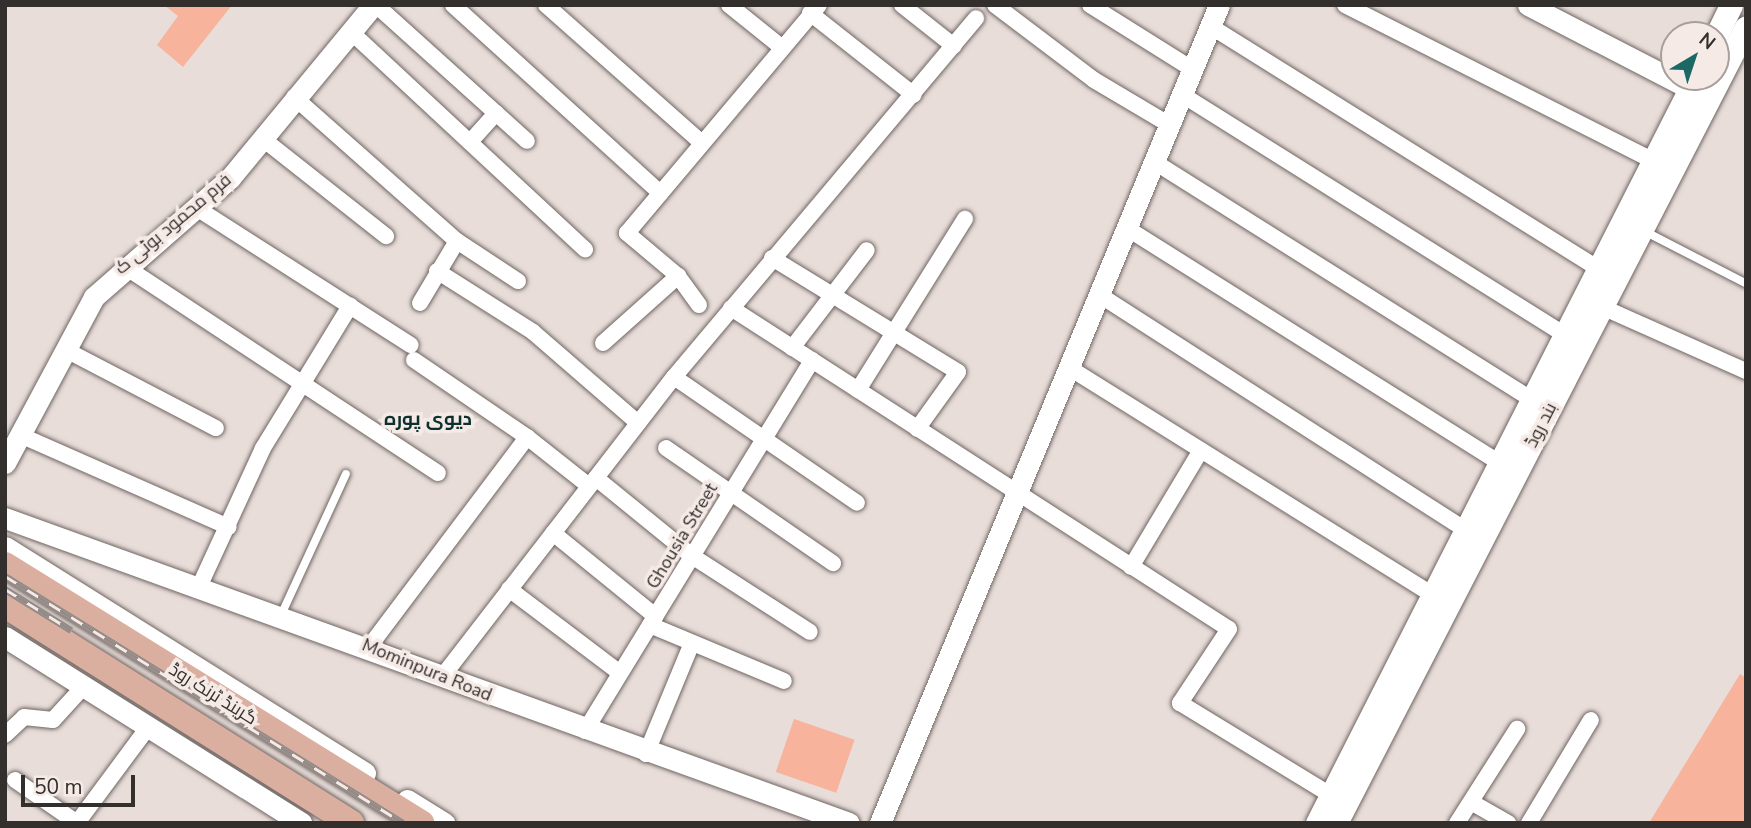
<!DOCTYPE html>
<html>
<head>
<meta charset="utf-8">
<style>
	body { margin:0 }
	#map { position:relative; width:1751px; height:828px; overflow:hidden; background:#e8ddd9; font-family:"Nunito Sans",Cairo,sans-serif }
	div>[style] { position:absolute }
	.green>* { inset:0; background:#f7b39c; transform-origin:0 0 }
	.roads { filter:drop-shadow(0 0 2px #6f6562) drop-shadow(0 0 2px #6f6562) }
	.service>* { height:8px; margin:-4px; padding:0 4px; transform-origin:4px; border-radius:4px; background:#fff }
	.minor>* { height:16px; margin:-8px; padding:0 8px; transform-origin:8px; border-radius:8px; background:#fff }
	.tertiary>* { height:21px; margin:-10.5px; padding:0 10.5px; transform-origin:10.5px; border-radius:10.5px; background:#fff }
	.secondary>* { height:23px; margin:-11.5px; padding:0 11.5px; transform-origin:11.5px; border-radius:11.5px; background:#fff }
	.primary>* { height:26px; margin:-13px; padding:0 13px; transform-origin:13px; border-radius:13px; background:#daafa0 }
	.rail>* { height:7px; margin-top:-3.5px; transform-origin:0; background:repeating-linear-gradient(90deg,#f5eae6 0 13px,#938b88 0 26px); box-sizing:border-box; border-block:2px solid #938b88 }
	span { translate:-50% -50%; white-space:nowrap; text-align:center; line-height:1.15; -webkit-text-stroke:7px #f5eae6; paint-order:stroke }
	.street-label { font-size:18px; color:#332f2d }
	.neighbourhood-label { font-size:19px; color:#0c302e; font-weight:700 }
	.frame { position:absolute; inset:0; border:7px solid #332f2d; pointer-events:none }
	.north { position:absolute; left:1660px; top:21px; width:70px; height:70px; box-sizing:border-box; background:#f5eae6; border:2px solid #a79f9c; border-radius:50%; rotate:39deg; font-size:19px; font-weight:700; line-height:28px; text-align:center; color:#332f2d }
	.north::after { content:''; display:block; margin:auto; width:24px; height:32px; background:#1b6864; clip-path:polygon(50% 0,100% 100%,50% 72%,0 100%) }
	.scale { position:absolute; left:21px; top:775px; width:114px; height:32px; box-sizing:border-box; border:4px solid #332f2d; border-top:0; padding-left:9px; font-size:21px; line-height:24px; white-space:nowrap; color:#332f2d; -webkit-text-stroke:5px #f5eae6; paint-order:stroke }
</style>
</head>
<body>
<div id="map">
	<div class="green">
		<i style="clip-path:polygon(164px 5px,232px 5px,183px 67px,157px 45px,178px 16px)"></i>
		<i style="clip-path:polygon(1740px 674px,1746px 678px,1746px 823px,1649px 823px)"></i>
		<i style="left:794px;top:719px;width:64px;height:56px;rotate:19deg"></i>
	</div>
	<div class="roads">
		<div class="service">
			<i style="left:1644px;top:231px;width:114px;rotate:27.2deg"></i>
			<i style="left:282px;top:613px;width:153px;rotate:-65.3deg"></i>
		</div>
		<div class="minor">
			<i style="left:376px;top:5px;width:203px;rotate:42deg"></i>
			<i style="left:453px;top:5px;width:280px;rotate:42.2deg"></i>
			<i style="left:546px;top:5px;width:207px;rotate:41.5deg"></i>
			<i style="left:729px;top:5px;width:65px;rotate:38.8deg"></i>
			<i style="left:902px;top:5px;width:66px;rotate:38.3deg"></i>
			<i style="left:995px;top:5px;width:124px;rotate:37.1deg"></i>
			<i style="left:1094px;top:80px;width:86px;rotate:30.7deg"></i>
			<i style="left:1090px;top:5px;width:120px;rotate:32.1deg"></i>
			<i style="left:1345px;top:5px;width:346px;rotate:26.8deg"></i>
			<i style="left:810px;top:13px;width:132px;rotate:38.3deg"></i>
			<i style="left:1210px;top:26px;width:459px;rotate:32deg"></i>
			<i style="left:350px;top:31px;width:321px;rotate:42.9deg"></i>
			<i style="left:1181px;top:94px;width:453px;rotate:32.1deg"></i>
			<i style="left:294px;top:97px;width:217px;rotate:41.5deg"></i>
			<i style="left:457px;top:241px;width:73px;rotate:33.3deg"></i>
			<i style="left:263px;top:139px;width:157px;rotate:38.3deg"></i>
			<i style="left:470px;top:142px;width:39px;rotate:-48deg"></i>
			<i style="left:1153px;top:161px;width:448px;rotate:32.2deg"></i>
			<i style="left:195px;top:207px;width:256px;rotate:32.6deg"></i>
			<i style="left:1125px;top:227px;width:443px;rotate:32.2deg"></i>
			<i style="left:772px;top:258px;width:218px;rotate:31.5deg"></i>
			<i style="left:958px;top:372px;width:70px;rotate:125.7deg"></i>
			<i style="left:124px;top:266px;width:376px;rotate:33.4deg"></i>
			<i style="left:437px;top:271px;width:114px;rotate:32.4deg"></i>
			<i style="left:533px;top:332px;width:139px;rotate:40.9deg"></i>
			<i style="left:1098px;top:294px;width:437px;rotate:32.7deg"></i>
			<i style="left:420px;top:303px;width:72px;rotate:-59.2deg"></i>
			<i style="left:699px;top:305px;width:36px;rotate:-126deg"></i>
			<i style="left:678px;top:276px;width:67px;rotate:-139.9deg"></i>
			<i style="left:627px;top:233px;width:298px;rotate:-49.9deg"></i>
			<i style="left:1602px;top:307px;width:158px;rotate:24deg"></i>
			<i style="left:731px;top:308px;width:592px;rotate:32.8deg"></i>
			<i style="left:1229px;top:629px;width:89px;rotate:123.5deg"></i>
			<i style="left:1180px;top:703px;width:177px;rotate:31.4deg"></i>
			<i style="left:603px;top:343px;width:101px;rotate:-41.8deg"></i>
			<i style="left:792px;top:348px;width:123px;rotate:-52.6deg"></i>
			<i style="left:66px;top:350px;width:169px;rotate:27.5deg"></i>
			<i style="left:414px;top:360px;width:137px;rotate:34.3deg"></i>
			<i style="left:1068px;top:367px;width:430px;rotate:32deg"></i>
			<i style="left:674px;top:377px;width:222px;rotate:34.5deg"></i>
			<i style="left:858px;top:390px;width:202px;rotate:-58deg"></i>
			<i style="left:20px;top:435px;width:228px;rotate:23.8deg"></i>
			<i style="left:666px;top:448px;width:203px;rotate:34.6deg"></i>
			<i style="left:596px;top:478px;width:124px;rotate:39.1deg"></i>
			<i style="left:692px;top:556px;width:140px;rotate:32.8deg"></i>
			<i style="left:553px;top:533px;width:132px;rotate:39.1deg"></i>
			<i style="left:1131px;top:567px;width:136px;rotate:-59.1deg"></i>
			<i style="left:200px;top:585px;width:151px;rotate:-65.3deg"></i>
			<i style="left:263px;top:448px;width:167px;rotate:-58.5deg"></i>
			<i style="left:509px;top:589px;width:139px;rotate:37.1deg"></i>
			<i style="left:650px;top:625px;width:145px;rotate:22.7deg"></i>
			<i style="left:369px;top:647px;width:263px;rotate:-53deg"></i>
			<i style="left:527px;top:437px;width:79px;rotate:38.3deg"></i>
			<i style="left:442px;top:677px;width:379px;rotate:-52.3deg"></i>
			<i style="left:674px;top:377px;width:469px;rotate:-49.9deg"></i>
			<i style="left:585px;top:731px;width:435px;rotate:-58.5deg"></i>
			<i style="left:5px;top:735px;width:26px;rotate:-43deg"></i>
			<i style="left:24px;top:717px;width:29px;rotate:6deg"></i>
			<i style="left:53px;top:720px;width:46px;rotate:-47.6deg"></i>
			<i style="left:646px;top:754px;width:120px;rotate:-67.5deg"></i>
			<i style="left:15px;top:780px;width:75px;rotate:34.7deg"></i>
			<i style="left:77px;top:823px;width:121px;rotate:-53.4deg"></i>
			<i style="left:1471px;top:802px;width:43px;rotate:29.6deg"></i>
			<i style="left:1457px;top:823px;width:112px;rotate:-57.4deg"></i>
			<i style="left:1529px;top:823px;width:120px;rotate:-59deg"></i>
		</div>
		<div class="tertiary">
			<i style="left:1528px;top:5px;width:183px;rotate:27.3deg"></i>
			<i style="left:5px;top:463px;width:188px;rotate:-61.8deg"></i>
			<i style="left:94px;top:297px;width:181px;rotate:-41.2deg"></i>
			<i style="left:230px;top:178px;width:224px;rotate:-50.4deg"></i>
			<i style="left:5px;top:518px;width:897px;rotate:19.87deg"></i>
			<i style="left:5px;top:547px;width:425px;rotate:32.1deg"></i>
			<i style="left:5px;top:637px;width:350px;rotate:32.1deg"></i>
			<i style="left:407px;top:800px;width:44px;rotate:31.9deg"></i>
			<i style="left:880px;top:823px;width:885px;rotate:-67.49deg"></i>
		</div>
		<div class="secondary">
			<i style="left:1716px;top:36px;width:34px;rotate:-64deg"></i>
			<i style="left:1317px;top:823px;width:837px;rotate:-63.07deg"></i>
			<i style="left:1336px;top:823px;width:895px;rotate:-62.75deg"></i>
		</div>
		<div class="primary">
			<i style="left:5px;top:565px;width:490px;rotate:31.8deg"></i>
			<i style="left:5px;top:605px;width:409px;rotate:32.2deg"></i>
		</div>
	</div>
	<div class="rail">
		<i style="left:5px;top:576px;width:468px;rotate:31.8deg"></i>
		<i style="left:5px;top:589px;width:78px;rotate:31.8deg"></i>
	</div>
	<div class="street-label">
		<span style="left:173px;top:224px;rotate:-40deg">فرم محمود بوٹی ک</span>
		<span style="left:1541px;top:425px;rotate:-63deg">بند روڈ</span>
		<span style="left:682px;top:536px;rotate:-59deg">Ghousia Street</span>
		<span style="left:427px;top:670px;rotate:22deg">Mominpura Road</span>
		<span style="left:213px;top:694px;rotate:32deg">گرینڈ ٹرنک روڈ</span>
	</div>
	<div class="neighbourhood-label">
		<span style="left:428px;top:420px">دیوی پورہ</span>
	</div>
	<div class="frame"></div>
	<div class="north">N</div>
	<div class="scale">50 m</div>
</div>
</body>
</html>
